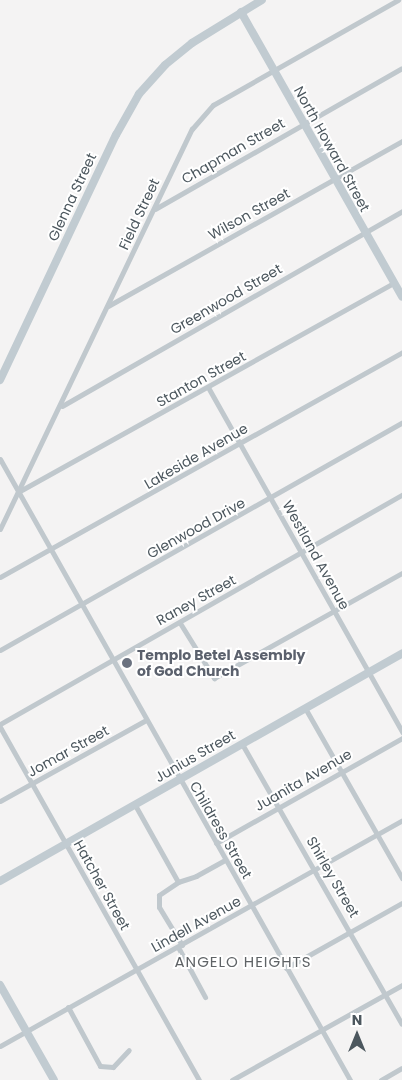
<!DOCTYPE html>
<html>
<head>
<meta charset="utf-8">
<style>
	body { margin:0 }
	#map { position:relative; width:402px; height:1080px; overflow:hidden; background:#f4f3f3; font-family:Poppins,sans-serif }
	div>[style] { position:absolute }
	.street>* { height:5px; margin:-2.5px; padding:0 2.5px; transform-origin:2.5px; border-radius:2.5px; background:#c0c8cd }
	.secondary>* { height:8px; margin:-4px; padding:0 4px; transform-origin:4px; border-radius:4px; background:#c1cbd1 }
	.dots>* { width:14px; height:14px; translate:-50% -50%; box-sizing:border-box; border:2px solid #fff; border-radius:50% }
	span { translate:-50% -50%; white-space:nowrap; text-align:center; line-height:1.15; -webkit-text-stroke:4px #fff; paint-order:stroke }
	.street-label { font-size:14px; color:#4c575e }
	.worship-label { font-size:14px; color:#5b616d; font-weight:700 }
	.left { translate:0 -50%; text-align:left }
	.neighbourhood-label { font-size:15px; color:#5f6366; letter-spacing:1px }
	.north { position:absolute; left:332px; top:1010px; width:50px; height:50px; -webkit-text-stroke:4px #fff; paint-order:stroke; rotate:0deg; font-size:14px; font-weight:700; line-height:20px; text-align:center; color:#4c575e }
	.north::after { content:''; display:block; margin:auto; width:18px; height:22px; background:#4c575e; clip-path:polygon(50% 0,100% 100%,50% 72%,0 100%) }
</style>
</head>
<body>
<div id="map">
	<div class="street">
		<i style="left:155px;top:209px;width:284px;rotate:-29.7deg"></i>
		<i style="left:108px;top:306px;width:337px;rotate:-29.3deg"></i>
		<i style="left:209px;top:389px;width:394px;rotate:60.6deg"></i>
		<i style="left:62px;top:406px;width:392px;rotate:-29.8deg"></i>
		<i style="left:0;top:459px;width:713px;rotate:60.59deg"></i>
		<i style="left:18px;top:492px;width:430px;rotate:-29.1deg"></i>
		<i style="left:0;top:529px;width:444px;rotate:-64.4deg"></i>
		<i style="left:192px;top:129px;width:32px;rotate:-49deg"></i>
		<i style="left:213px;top:105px;width:213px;rotate:-29.6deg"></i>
		<i style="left:0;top:577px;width:461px;rotate:-29.2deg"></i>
		<i style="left:180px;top:623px;width:65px;rotate:58.3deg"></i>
		<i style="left:214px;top:678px;width:215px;rotate:-29.2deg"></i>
		<i style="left:0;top:650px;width:462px;rotate:-29.5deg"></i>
		<i style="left:305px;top:708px;width:196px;rotate:60.3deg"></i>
		<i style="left:0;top:724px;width:463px;rotate:-29.7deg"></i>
		<i style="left:0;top:727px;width:405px;rotate:60.6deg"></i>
		<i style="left:242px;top:744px;width:322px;rotate:60.3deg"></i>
		<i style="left:0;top:801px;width:167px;rotate:-29deg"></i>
		<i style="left:135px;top:805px;width:88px;rotate:60.8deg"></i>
		<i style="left:216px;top:843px;width:214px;rotate:-29.4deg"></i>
		<i style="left:182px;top:945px;width:44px;rotate:-121.2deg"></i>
		<i style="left:159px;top:907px;width:12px;rotate:-90deg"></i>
		<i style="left:159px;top:895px;width:23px;rotate:-34deg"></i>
		<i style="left:178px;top:882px;width:19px;rotate:-18deg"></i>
		<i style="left:196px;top:876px;width:33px;rotate:-29deg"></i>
		<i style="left:178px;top:947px;width:57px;rotate:61.6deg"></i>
		<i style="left:286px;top:968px;width:133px;rotate:-29.3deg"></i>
		<i style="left:68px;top:1007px;width:67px;rotate:61.5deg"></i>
		<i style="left:100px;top:1066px;width:13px;rotate:4deg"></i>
		<i style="left:113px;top:1067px;width:23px;rotate:-47deg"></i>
		<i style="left:0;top:1046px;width:461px;rotate:-29.3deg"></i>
		<i style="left:232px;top:1080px;width:195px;rotate:-29.2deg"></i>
		<i style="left:381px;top:1080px;width:24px;rotate:-30deg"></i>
	</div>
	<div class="secondary">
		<i style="left:241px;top:12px;width:327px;rotate:60.5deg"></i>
		<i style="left:0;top:380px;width:271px;rotate:-64.7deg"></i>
		<i style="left:116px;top:135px;width:47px;rotate:-60.7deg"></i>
		<i style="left:139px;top:94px;width:39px;rotate:-48deg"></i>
		<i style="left:165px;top:65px;width:35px;rotate:-39deg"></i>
		<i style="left:192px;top:43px;width:82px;rotate:-31.6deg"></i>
		<i style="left:0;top:881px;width:462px;rotate:-29.5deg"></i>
		<i style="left:0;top:985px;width:109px;rotate:60.4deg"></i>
	</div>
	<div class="dots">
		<i style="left:127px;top:663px;background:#6b7280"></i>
	</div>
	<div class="street-label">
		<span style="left:332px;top:149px;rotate:61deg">North Howard Street</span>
		<span style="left:233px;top:151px;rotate:-30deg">Chapman Street</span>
		<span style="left:72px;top:197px;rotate:-65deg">Glenna Street</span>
		<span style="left:139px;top:214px;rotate:-65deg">Field Street</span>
		<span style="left:249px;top:214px;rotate:-29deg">Wilson Street</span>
		<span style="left:226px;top:299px;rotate:-30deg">Greenwood Street</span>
		<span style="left:201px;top:379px;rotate:-29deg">Stanton Street</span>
		<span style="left:196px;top:456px;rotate:-30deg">Lakeside Avenue</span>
		<span style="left:196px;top:528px;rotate:-29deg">Glenwood Drive</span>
		<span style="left:316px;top:555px;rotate:61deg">Westland Avenue</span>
		<span style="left:196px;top:600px;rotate:-29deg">Raney Street</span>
		<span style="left:68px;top:751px;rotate:-29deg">Jomar Street</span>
		<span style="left:195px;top:756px;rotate:-30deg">Junius Street</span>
		<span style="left:303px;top:780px;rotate:-30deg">Juanita Avenue</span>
		<span style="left:221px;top:830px;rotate:60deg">Childress Street</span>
		<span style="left:333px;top:877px;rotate:60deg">Shirley Street</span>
		<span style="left:102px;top:885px;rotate:61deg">Hatcher Street</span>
		<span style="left:196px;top:924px;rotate:-29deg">Lindell Avenue</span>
	</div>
	<div class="worship-label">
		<span class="left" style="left:137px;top:663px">Templo Betel Assembly<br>of God Church</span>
	</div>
	<div class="neighbourhood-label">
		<span style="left:243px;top:962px">ANGELO HEIGHTS</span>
	</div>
	<div class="north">N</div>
</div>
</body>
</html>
